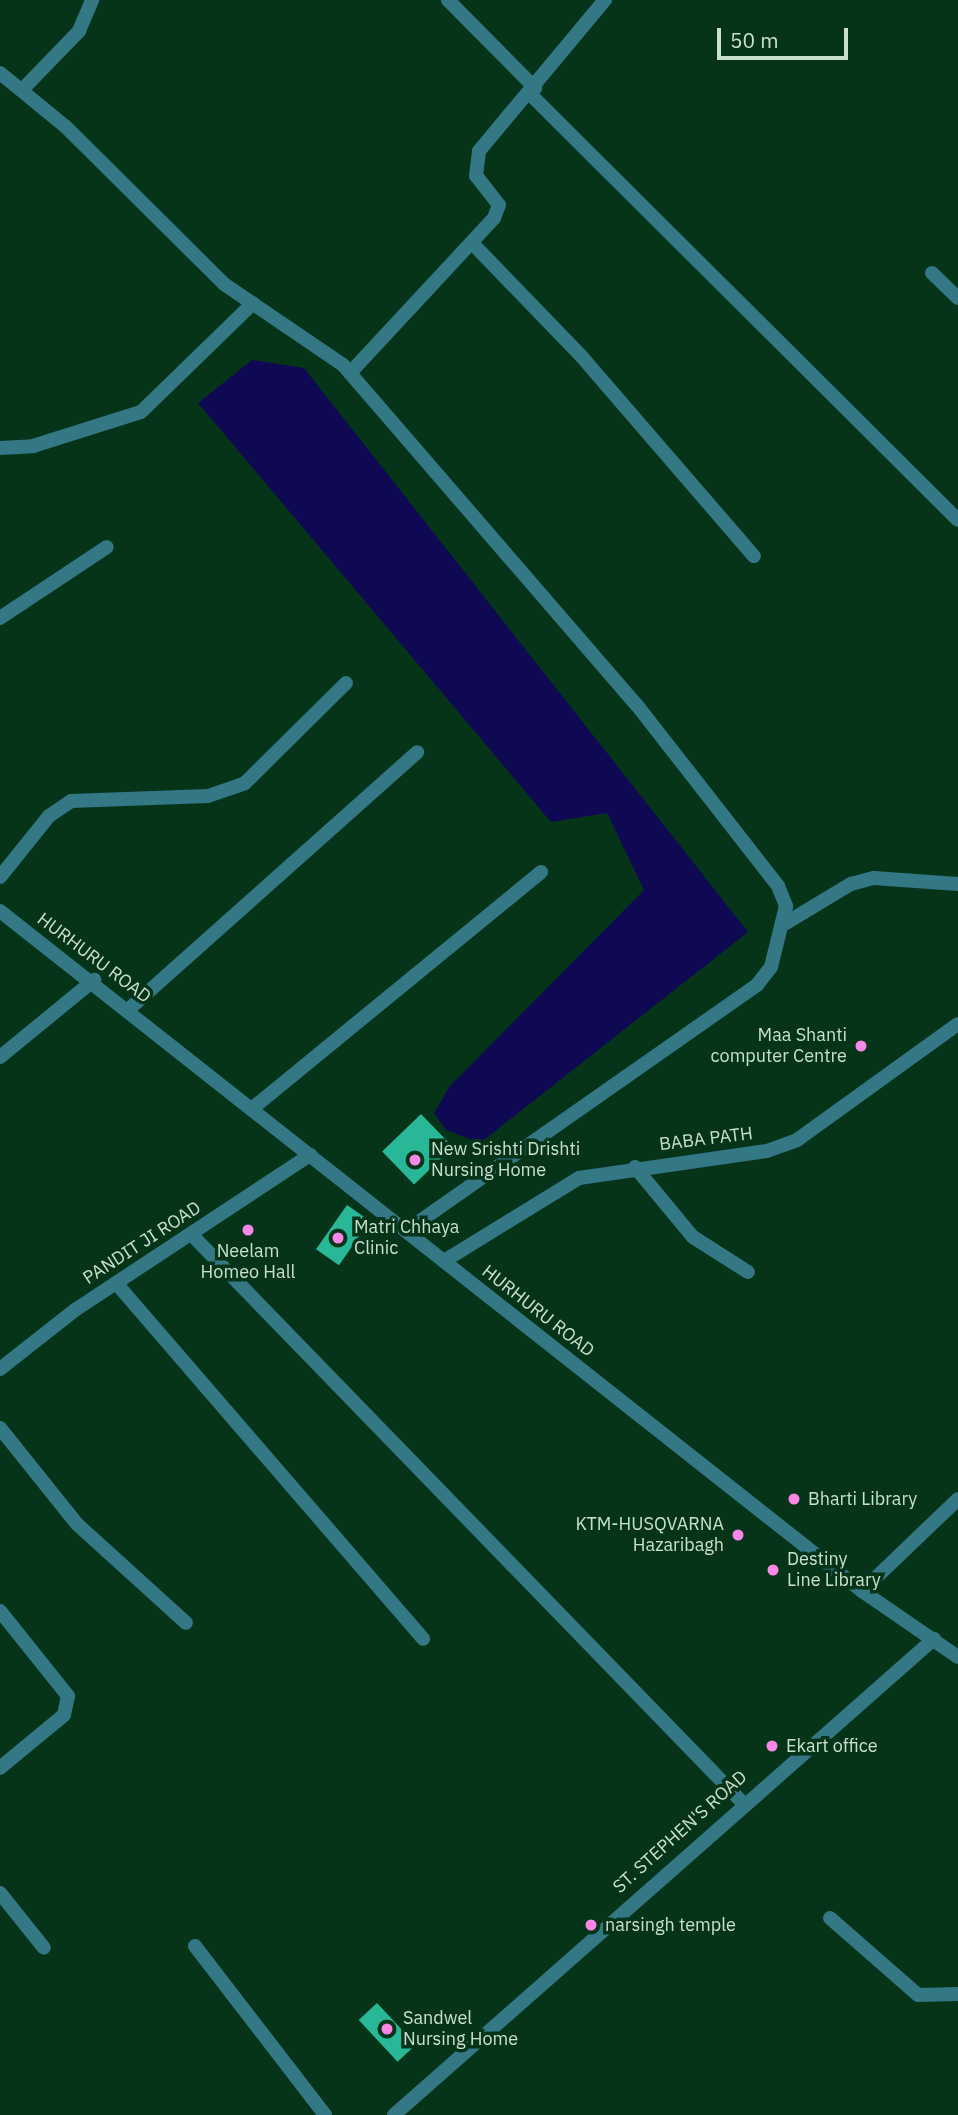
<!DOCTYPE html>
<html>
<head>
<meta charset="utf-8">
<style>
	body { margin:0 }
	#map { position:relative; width:958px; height:2115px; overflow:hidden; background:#053419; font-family:"IBM Plex Sans",sans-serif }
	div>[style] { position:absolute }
	.water>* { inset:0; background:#0f0954 }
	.building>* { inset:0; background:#28b898; transform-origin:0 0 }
	.street>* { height:14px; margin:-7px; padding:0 7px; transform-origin:7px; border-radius:7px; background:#347785 }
	.dots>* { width:19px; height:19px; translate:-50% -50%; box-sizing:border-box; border:4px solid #053419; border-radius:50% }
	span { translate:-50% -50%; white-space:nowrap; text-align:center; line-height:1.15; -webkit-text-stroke:7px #053419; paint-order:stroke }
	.street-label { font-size:18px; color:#c9e0ce }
	.poi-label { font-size:18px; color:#c9e0ce }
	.right { translate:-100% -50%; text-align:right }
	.left { translate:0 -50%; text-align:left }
	.scale { position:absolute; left:717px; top:28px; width:131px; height:32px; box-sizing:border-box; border:4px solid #c9e0ce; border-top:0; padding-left:9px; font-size:21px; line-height:24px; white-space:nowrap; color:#c9e0ce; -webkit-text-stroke:5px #053419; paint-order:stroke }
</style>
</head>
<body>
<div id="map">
	<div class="water">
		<i style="clip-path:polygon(252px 360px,304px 368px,748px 932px,480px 1143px,446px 1130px,434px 1113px,450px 1086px,644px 890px,607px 813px,551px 822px,198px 403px)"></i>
	</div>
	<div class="building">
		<i style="left:421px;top:1114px;width:46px;height:54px;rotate:46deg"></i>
		<i style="left:347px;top:1205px;width:28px;height:54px;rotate:35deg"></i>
		<i style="left:377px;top:2003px;width:57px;height:25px;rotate:47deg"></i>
	</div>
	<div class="street">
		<i style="left:448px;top:0;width:124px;rotate:45.3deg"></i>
		<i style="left:0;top:73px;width:85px;rotate:39.3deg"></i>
		<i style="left:66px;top:127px;width:223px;rotate:44.8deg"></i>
		<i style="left:224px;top:284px;width:144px;rotate:34.2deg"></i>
		<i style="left:343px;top:365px;width:448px;rotate:49.2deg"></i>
		<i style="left:636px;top:704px;width:231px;rotate:52deg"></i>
		<i style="left:778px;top:886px;width:22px;rotate:68deg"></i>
		<i style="left:786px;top:906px;width:63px;rotate:103.8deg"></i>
		<i style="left:771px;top:967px;width:23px;rotate:128deg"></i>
		<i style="left:757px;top:985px;width:427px;rotate:145deg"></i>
		<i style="left:22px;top:90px;width:82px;rotate:-46deg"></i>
		<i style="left:79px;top:31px;width:34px;rotate:-67deg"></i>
		<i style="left:531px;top:95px;width:602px;rotate:44.87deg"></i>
		<i style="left:473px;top:244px;width:157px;rotate:46deg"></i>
		<i style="left:582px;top:357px;width:263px;rotate:49.2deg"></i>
		<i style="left:932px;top:273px;width:36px;rotate:44deg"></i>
		<i style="left:350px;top:373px;width:212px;rotate:-47.1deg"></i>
		<i style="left:494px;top:218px;width:14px;rotate:-69deg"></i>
		<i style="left:499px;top:205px;width:37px;rotate:-128deg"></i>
		<i style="left:476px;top:176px;width:25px;rotate:-83deg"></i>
		<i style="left:479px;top:151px;width:197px;rotate:-50.2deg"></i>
		<i style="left:0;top:448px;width:33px;rotate:-3deg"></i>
		<i style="left:33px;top:446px;width:113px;rotate:-17.5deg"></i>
		<i style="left:141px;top:412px;width:156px;rotate:-44.2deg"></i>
		<i style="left:0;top:618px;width:128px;rotate:-33.6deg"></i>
		<i style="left:0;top:877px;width:78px;rotate:-51.2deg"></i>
		<i style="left:49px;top:816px;width:27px;rotate:-34deg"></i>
		<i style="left:71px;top:801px;width:137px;rotate:-2.1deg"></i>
		<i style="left:208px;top:796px;width:39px;rotate:-19deg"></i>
		<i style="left:245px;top:783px;width:142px;rotate:-44.7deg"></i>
		<i style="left:0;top:911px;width:1098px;rotate:38.27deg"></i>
		<i style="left:862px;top:1591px;width:116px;rotate:34.5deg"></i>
		<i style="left:786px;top:923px;width:76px;rotate:-31deg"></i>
		<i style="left:851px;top:884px;width:24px;rotate:-15deg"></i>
		<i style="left:874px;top:878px;width:84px;rotate:4.1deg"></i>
		<i style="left:129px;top:1009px;width:386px;rotate:-41.7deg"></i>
		<i style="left:0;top:1057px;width:122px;rotate:-39.3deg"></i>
		<i style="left:254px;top:1107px;width:371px;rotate:-39.3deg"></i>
		<i style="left:635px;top:1167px;width:91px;rotate:50.4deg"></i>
		<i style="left:693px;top:1237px;width:65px;rotate:32.5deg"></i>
		<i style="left:191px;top:1234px;width:791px;rotate:45.87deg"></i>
		<i style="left:444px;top:1261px;width:158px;rotate:-31.6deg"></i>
		<i style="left:579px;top:1178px;width:190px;rotate:-8.2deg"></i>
		<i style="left:767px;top:1151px;width:32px;rotate:-20deg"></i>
		<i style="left:797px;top:1140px;width:198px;rotate:-35.8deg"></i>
		<i style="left:116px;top:1283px;width:470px;rotate:49.2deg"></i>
		<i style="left:0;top:1369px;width:95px;rotate:-38.2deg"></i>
		<i style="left:75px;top:1310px;width:282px;rotate:-33.4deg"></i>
		<i style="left:0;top:1428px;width:123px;rotate:51.3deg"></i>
		<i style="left:77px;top:1524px;width:147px;rotate:42.2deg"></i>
		<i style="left:862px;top:1591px;width:133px;rotate:-43.8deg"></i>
		<i style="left:0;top:1611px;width:109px;rotate:51.3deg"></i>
		<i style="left:68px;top:1696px;width:19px;rotate:102deg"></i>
		<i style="left:64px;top:1715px;width:83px;rotate:140.4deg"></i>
		<i style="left:0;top:1893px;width:70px;rotate:51.3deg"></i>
		<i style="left:830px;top:1918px;width:117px;rotate:41.2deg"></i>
		<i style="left:918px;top:1995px;width:40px;rotate:-1.4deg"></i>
		<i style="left:195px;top:1946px;width:213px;rotate:52.4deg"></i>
		<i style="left:394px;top:2115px;width:720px;rotate:-41.4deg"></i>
	</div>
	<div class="dots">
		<i style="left:861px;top:1046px;background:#f987e8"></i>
		<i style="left:415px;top:1160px;background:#f987e8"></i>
		<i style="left:248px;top:1230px;background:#f987e8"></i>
		<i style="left:338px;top:1238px;background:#f987e8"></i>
		<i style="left:794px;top:1499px;background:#f987e8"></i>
		<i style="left:738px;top:1535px;background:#f987e8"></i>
		<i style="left:773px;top:1570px;background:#f987e8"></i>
		<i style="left:772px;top:1746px;background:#f987e8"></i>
		<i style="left:591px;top:1925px;background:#f987e8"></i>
		<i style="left:387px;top:2029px;background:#f987e8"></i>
	</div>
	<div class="street-label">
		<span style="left:94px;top:958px;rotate:37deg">HURHURU ROAD</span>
		<span style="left:706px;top:1139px;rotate:-7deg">BABA PATH</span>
		<span style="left:142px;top:1243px;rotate:-33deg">PANDIT JI ROAD</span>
		<span style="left:538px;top:1311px;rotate:38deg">HURHURU ROAD</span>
		<span style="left:680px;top:1832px;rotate:-42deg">ST. STEPHEN'S ROAD</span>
	</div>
	<div class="poi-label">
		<span class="right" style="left:847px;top:1046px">Maa Shanti<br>computer Centre</span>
		<span class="left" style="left:431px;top:1160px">New Srishti Drishti<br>Nursing Home</span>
		<span class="left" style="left:354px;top:1238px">Matri Chhaya<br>Clinic</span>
		<span style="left:248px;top:1262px">Neelam<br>Homeo Hall</span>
		<span class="left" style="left:808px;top:1499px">Bharti Library</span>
		<span class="right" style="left:724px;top:1535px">KTM-HUSQVARNA<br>Hazaribagh</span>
		<span class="left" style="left:787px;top:1570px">Destiny<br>Line Library</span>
		<span class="left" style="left:786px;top:1746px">Ekart office</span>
		<span class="left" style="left:605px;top:1925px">narsingh temple</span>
		<span class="left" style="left:403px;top:2029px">Sandwel<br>Nursing Home</span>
	</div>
	<div class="scale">50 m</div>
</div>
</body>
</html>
